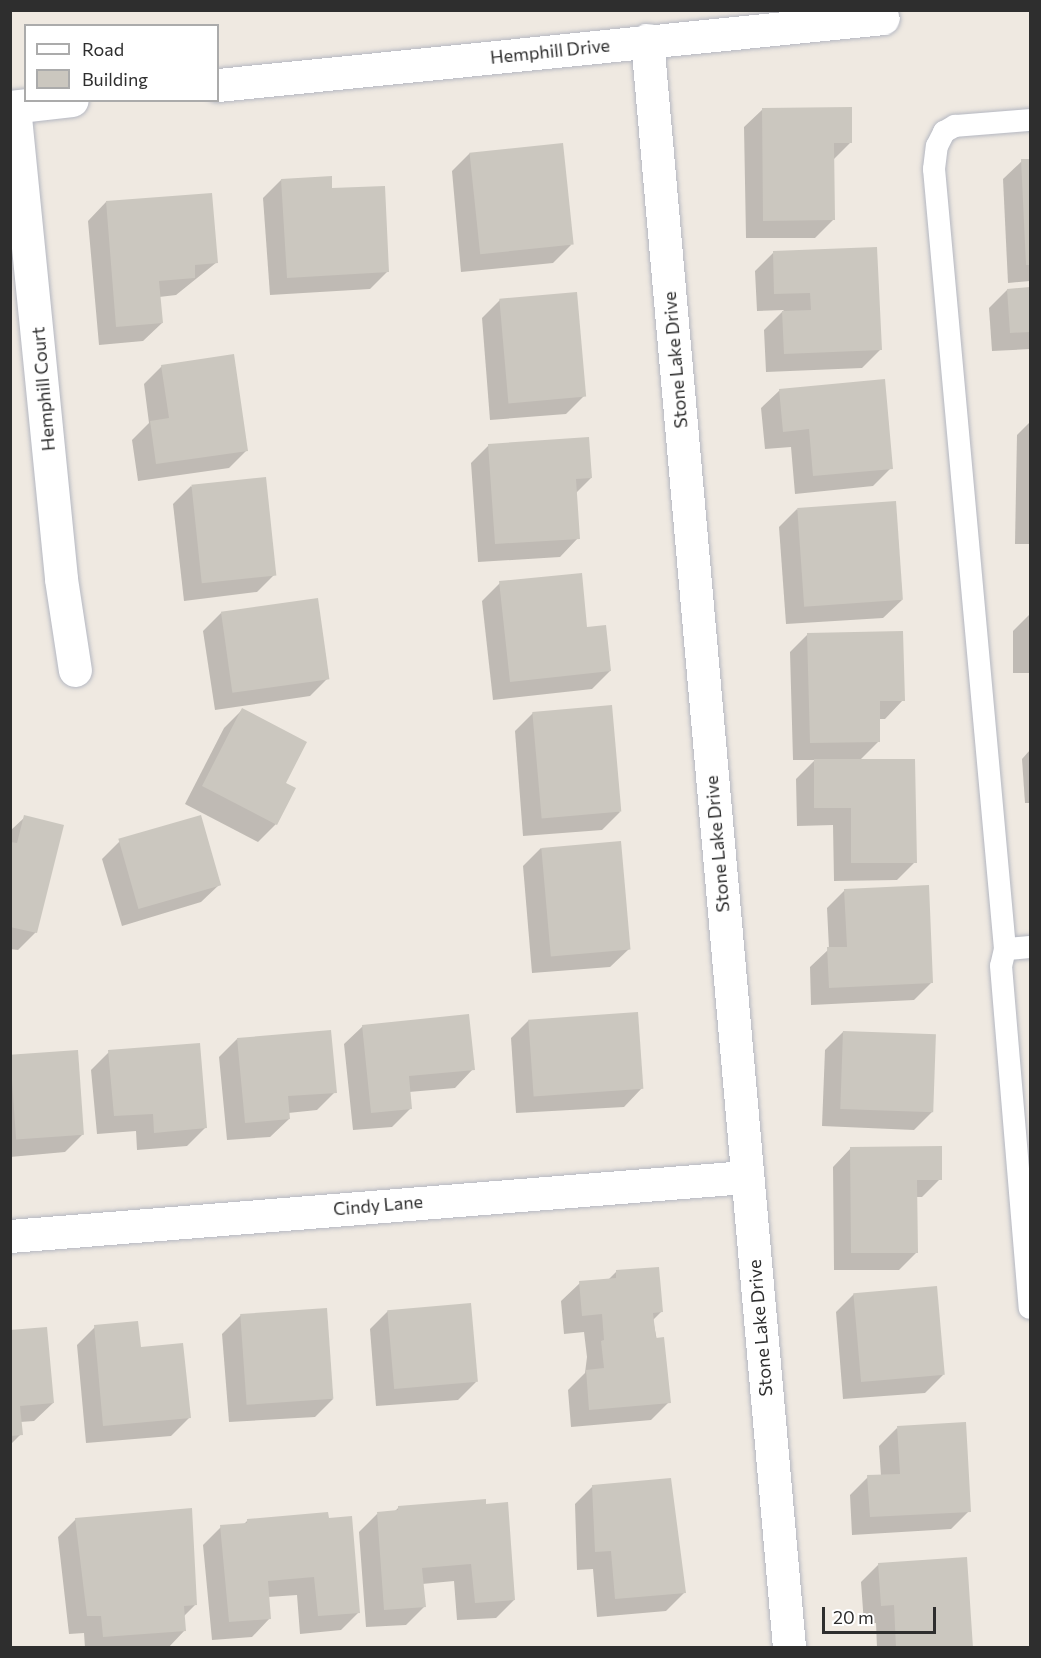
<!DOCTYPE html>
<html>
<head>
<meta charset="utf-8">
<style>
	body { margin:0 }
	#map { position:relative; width:1041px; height:1658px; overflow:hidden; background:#efe9e1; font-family:Commissioner,sans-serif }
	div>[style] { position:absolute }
	.shadow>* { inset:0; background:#0003 }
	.building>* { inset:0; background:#cbc7bf; transform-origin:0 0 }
	.roads { filter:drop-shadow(0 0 2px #b4b7c1) drop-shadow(0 0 2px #b4b7c1) }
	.service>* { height:22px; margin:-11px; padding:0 11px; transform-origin:11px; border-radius:11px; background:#fff }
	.minor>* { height:33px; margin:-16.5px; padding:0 16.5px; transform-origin:16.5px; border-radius:16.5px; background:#fff }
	span { translate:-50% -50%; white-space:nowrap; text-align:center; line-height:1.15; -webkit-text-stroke:4.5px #fff; paint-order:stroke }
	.street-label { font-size:18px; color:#2e2e2e }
	.frame { position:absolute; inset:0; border:12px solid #2e2e2e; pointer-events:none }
	.legend { position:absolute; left:24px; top:24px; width:195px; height:78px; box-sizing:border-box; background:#fff; border:2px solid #ababab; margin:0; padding:8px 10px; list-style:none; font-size:18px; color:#2e2e2e }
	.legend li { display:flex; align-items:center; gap:12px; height:30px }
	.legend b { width:30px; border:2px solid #ababab }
	.scale { position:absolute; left:822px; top:1607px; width:114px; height:27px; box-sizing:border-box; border:3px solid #2e2e2e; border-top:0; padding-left:8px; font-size:18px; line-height:21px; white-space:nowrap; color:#2e2e2e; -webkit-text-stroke:4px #fff; paint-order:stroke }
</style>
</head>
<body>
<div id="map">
	<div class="shadow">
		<i style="clip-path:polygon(763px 109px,851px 142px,833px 160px,833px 220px,815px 238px,746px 238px,744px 127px)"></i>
		<i style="clip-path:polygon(470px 153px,571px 245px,553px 263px,461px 272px,452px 171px)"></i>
		<i style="clip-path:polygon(1030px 160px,1030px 281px,1008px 283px,1003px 179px,1022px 161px)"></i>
		<i style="clip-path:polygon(281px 180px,331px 190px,388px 271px,370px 289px,270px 295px,263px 198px)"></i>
		<i style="clip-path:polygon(106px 202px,217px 262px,176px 295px,159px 297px,162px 323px,143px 341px,99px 345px,88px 221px)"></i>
		<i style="clip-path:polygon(773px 253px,880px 350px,862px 368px,766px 372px,764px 330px,784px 310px,757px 311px,755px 271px)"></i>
		<i style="clip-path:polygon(1030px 288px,1030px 349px,992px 351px,989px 308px,1007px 290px)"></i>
		<i style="clip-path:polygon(500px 300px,584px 396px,566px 414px,490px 420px,482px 318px)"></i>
		<i style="clip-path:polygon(162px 366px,247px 450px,229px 468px,138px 481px,132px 440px,149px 423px,144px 384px)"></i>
		<i style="clip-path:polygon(780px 390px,891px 468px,873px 486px,795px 494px,791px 447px,765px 449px,761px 408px)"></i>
		<i style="clip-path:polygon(1030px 422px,1030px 544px,1015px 544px,1017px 435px)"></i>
		<i style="clip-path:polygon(489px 445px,591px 478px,575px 494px,578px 538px,560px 557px,478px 562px,471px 463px)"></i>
		<i style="clip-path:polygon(191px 486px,275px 574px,257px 592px,184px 601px,173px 504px)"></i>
		<i style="clip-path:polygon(797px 509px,902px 600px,883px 618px,786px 624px,779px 527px)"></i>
		<i style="clip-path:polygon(500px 583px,610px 671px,592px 689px,493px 700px,482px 601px)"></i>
		<i style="clip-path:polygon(221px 613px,328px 678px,310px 696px,215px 710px,203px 631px)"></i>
		<i style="clip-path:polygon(1030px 614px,1030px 673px,1013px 673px,1013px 631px)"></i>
		<i style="clip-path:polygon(808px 634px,903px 700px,885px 719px,878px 719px,879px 741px,859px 761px,915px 862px,897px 880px,834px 881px,833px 825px,797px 826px,796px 779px,815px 760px,793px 760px,790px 652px)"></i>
		<i style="clip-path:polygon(242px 710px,284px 784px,276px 824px,258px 842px,185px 804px,224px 728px)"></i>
		<i style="clip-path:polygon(533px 713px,620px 812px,602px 830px,523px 836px,515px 731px)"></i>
		<i style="clip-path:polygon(1030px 750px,1030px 803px,1025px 803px,1022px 759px)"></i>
		<i style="clip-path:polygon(25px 817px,36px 932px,18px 950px,10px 949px,10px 831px)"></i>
		<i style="clip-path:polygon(120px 841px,220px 884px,201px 902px,122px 926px,102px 859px)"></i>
		<i style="clip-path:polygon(541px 848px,629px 949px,610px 967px,532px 973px,523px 866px)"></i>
		<i style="clip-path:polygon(845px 890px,932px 982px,914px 1000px,811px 1005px,810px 967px,829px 949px,827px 908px)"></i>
		<i style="clip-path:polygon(529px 1020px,642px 1088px,624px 1107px,516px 1113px,511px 1038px)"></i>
		<i style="clip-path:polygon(363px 1026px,473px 1069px,455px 1088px,409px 1092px,411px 1108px,392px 1127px,353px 1130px,344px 1044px)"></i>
		<i style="clip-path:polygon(843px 1032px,932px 1112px,914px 1130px,822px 1126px,825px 1050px)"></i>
		<i style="clip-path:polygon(237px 1039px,335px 1092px,317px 1110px,288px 1113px,289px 1119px,270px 1137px,227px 1140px,219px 1057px)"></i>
		<i style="clip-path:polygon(109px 1052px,205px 1128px,187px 1146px,137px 1150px,136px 1131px,97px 1134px,91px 1070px)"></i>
		<i style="clip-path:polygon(10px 1056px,83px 1134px,65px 1152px,10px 1157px)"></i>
		<i style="clip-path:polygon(851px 1148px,940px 1179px,922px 1197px,916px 1197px,917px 1252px,899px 1270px,834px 1270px,833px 1167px)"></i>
		<i style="clip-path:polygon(616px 1272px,661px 1312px,653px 1320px,669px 1402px,651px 1420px,571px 1427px,568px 1390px,585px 1373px,587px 1357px,584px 1332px,564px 1334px,561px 1301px,580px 1283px,608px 1280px)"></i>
		<i style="clip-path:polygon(854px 1294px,943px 1375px,925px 1393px,843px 1399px,836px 1312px)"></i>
		<i style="clip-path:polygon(388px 1311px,476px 1382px,458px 1400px,376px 1406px,370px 1329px)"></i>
		<i style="clip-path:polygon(241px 1315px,333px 1399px,315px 1417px,229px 1422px,222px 1334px)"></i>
		<i style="clip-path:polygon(95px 1327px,140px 1348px,189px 1418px,171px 1436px,86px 1443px,77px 1345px)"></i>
		<i style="clip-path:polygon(10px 1332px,53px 1403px,34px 1421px,20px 1422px,21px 1434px,10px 1445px)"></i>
		<i style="clip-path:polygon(897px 1428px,969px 1511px,951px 1529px,852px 1535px,850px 1495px,868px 1477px,881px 1476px,879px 1446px)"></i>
		<i style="clip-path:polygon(593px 1486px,684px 1593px,666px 1611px,597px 1617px,593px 1569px,577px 1570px,575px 1504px)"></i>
		<i style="clip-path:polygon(484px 1501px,514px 1600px,496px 1618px,457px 1620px,454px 1581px,422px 1584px,424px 1607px,406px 1625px,366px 1627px,359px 1532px,377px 1514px,394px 1512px,399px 1507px)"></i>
		<i style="clip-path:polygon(76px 1519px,195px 1605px,183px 1617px,185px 1630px,168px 1648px,85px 1648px,84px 1633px,69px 1634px,58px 1537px)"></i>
		<i style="clip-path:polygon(247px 1521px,359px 1612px,341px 1630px,300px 1634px,297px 1595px,268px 1597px,270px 1618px,252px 1637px,212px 1640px,203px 1545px,221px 1527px,243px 1525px)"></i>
		<i style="clip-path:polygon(879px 1564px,971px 1648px,877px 1648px,876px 1623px,864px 1624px,861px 1582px)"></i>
	</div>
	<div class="building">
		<i style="clip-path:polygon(852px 107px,852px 143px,834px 143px,835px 220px,763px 221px,762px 108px)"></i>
		<i style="left:563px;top:143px;width:102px;height:94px;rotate:84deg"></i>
		<i style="clip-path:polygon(1021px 159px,1030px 159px,1030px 265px,1026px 265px)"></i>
		<i style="clip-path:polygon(332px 176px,332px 188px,385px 186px,389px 272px,287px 278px,281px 179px)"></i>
		<i style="clip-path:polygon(212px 193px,218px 263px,195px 265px,195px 278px,159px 281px,163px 323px,116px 327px,106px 201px)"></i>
		<i style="clip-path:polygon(877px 247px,882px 350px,784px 354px,782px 311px,811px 310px,810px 293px,774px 294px,773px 251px)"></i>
		<i style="clip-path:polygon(1030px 287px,1030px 332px,1010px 333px,1007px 289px)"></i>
		<i style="left:577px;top:292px;width:105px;height:78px;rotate:85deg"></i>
		<i style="clip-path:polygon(234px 354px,248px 451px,156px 464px,150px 421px,169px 418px,161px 365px)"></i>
		<i style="clip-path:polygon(885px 379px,893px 469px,813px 476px,809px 429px,783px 432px,779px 389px)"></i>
		<i style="clip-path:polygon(589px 437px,592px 478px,576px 479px,580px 539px,495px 544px,488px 444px)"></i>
		<i style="left:266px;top:477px;width:99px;height:75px;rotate:84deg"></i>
		<i style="left:896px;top:501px;width:99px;height:99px;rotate:86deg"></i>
		<i style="clip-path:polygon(582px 573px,587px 627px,606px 625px,611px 671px,510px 682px,499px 581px)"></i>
		<i style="left:318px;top:598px;width:82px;height:98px;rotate:82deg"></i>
		<i style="clip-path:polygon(903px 631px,905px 701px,880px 701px,880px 742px,810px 743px,807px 633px)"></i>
		<i style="left:612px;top:705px;width:107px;height:80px;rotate:85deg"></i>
		<i style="clip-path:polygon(242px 708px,307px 742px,286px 783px,296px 788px,277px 825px,202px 786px)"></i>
		<i style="clip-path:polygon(814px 759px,915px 759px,917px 863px,851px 863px,851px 808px,814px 808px)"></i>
		<i style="clip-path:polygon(24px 815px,64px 825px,37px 933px,10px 927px,10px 842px,17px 843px)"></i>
		<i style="left:201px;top:815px;width:73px;height:86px;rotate:74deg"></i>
		<i style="left:621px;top:841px;width:109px;height:80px;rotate:85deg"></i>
		<i style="clip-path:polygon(929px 885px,933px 983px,829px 988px,827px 947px,847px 947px,844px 889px)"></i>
		<i style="left:638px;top:1012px;width:77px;height:110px;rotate:86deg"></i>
		<i style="clip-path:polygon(469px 1014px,475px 1070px,409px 1076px,412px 1109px,371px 1113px,362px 1025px)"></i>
		<i style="clip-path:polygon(331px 1030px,337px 1093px,288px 1096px,290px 1119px,245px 1123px,237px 1038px)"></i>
		<i style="left:843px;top:1031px;width:93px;height:78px;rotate:2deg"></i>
		<i style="clip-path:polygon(200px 1043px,207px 1128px,154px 1133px,153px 1114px,114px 1116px,108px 1050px)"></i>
		<i style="left:78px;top:1050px;width:85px;height:68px;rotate:86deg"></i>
		<i style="clip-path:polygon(942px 1146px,942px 1180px,917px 1180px,918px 1253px,851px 1253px,850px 1147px)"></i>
		<i style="clip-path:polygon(659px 1267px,663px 1312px,653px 1313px,656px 1338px,664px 1337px,671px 1403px,589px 1410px,586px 1370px,604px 1368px,601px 1341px,604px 1340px,602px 1314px,582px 1316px,579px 1281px,616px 1278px,616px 1270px)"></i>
		<i style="left:937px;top:1286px;width:89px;height:84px;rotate:85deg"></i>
		<i style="left:471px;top:1303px;width:79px;height:84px;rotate:85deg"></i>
		<i style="left:327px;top:1308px;width:91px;height:87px;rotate:86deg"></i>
		<i style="clip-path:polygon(138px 1321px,141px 1347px,183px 1343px,191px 1418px,103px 1426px,94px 1325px)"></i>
		<i style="clip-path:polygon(47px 1327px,54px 1403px,20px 1406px,23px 1435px,10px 1436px,10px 1330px)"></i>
		<i style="clip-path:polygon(966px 1422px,971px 1512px,870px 1517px,867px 1475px,900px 1474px,897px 1426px)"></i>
		<i style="clip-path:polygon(671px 1478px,686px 1593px,615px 1599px,611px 1551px,595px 1552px,592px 1485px)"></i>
		<i style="clip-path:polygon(486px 1499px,486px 1504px,508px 1502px,515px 1600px,475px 1603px,471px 1564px,422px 1568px,426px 1607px,384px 1610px,377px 1512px,398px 1510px,398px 1506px)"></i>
		<i style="clip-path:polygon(192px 1508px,197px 1605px,184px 1606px,186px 1631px,103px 1637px,101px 1616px,87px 1616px,75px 1518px)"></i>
		<i style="clip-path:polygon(328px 1512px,329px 1518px,352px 1516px,360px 1613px,318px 1616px,314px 1577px,268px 1581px,271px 1619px,229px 1622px,220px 1525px,247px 1523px,247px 1519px)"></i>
		<i style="clip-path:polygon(967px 1557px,973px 1648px,896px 1648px,894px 1605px,881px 1606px,878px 1563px)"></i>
	</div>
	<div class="roads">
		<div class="service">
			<i style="left:1030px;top:947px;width:25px;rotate:175deg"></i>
			<i style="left:1005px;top:949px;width:17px;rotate:103deg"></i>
			<i style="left:1001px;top:966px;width:343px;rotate:85.2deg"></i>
			<i style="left:1005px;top:949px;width:783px;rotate:-95.2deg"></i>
			<i style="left:934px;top:169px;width:23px;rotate:-83deg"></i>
			<i style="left:937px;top:146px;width:16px;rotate:-63deg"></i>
			<i style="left:944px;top:132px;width:13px;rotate:-29deg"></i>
			<i style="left:955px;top:126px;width:75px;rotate:-4.6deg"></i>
		</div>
		<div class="minor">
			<i style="left:647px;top:40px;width:1614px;rotate:84.95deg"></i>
			<i style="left:218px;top:85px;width:668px;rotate:-5.75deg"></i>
			<i style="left:10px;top:107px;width:62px;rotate:-6.4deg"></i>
			<i style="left:14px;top:107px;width:474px;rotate:84.3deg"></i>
			<i style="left:61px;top:579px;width:92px;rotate:81.3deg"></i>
			<i style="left:10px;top:1236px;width:737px;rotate:-4.59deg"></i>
		</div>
	</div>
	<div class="street-label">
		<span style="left:550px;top:51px;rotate:-6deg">Hemphill Drive</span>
		<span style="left:675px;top:360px;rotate:-95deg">Stone Lake Drive</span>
		<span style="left:43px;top:389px;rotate:-95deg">Hemphill Court</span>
		<span style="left:717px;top:844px;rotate:-95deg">Stone Lake Drive</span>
		<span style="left:378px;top:1205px;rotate:-5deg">Cindy Lane</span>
		<span style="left:760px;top:1328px;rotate:-95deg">Stone Lake Drive</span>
	</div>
	<div class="frame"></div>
	<ul class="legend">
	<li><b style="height:8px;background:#fff"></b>Road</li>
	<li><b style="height:16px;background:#cbc7bf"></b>Building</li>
	</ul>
	<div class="scale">20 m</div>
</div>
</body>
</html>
